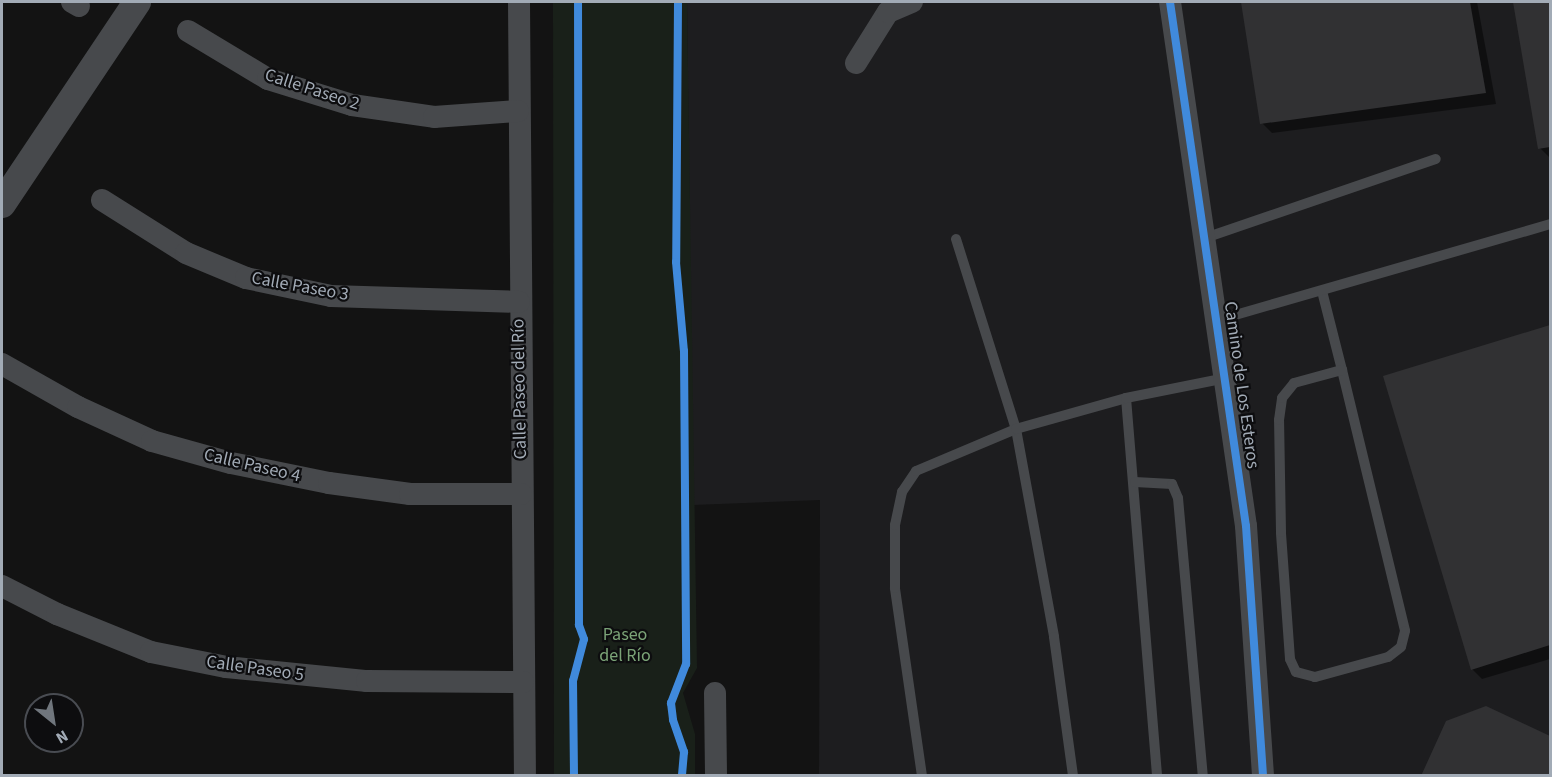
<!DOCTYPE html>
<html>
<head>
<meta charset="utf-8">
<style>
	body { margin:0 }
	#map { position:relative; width:1552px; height:777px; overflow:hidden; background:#131313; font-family:"Source Sans 3",sans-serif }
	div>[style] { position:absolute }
	.built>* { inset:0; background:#1d1d1f }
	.green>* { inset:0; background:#192019 }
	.shadow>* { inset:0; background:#0007 }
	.building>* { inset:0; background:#313133 }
	.service>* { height:10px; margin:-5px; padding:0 5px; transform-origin:5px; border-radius:5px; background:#47494c }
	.minor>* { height:22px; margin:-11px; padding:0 11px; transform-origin:11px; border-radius:11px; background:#47494c }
	.tertiary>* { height:28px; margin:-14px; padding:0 14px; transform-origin:14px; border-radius:14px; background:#47494c }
	.cycleway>* { height:8px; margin:-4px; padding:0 4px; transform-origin:4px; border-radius:4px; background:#408adc }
	span { translate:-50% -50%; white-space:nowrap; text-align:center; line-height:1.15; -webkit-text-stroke:4.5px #0d0d0f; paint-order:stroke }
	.street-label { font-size:18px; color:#a2abb6 }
	.park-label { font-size:18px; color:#7ba377 }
	.frame { position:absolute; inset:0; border:3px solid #a2abb6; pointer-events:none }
	.north { position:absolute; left:24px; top:693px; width:60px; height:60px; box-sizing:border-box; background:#0d0d0f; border:2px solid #494c52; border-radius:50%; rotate:150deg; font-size:16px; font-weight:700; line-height:24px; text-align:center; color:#a2abb6 }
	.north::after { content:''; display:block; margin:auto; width:21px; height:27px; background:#70767d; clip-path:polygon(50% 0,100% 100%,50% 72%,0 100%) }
</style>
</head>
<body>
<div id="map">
	<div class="built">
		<i style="clip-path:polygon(687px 2px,1550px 2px,1550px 775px,819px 775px,820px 500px,693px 505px)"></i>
	</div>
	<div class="green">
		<i style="clip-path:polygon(553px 2px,687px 2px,697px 668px,683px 693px,695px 734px,695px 775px,554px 775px)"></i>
	</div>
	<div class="shadow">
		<i style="clip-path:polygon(1242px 2px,1477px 2px,1496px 104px,1272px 133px,1262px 123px)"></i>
		<i style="clip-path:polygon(1514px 2px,1550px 2px,1550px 158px,1540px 148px)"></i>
		<i style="clip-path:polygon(1550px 327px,1550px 659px,1482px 679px,1472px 669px,1384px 377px)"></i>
		<i style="clip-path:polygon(1486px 708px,1550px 737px,1550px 776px,1423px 776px)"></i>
	</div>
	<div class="building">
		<i style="clip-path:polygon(1241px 2px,1470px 2px,1486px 93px,1260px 124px)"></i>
		<i style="clip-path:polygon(1513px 2px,1550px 2px,1550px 147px,1538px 149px)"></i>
		<i style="clip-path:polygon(1550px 325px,1550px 645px,1471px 670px,1383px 376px)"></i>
		<i style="clip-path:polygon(1486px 706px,1550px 736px,1550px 776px,1421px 776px,1446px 721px)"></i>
	</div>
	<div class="service">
		<i style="left:956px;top:239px;width:199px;rotate:72.5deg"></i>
		<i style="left:1016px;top:429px;width:211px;rotate:79.6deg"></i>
		<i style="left:1054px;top:637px;width:140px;rotate:82.2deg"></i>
		<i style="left:1202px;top:239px;width:247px;rotate:-18.9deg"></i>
		<i style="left:1322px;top:291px;width:81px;rotate:75.8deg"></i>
		<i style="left:1342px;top:370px;width:268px;rotate:76.4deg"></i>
		<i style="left:1405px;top:631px;width:16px;rotate:104deg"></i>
		<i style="left:1401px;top:647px;width:16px;rotate:142deg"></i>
		<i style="left:1388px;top:657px;width:76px;rotate:164.7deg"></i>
		<i style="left:1315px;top:677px;width:20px;rotate:-165deg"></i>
		<i style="left:1296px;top:672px;width:14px;rotate:-115deg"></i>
		<i style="left:1290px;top:659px;width:127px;rotate:-94.1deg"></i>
		<i style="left:1281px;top:532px;width:112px;rotate:-91deg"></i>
		<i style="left:1279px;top:420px;width:22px;rotate:-82deg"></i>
		<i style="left:1282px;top:398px;width:19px;rotate:-51deg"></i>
		<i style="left:1294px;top:383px;width:50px;rotate:-15.2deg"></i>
		<i style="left:1218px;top:320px;width:346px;rotate:-16.1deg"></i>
		<i style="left:1126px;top:398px;width:379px;rotate:85.3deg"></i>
		<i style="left:1135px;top:482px;width:37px;rotate:3deg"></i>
		<i style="left:1172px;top:484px;width:15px;rotate:67deg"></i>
		<i style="left:1178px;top:498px;width:279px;rotate:84.9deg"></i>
		<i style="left:922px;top:776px;width:190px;rotate:-98.2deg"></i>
		<i style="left:895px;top:588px;width:63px;rotate:-90deg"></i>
		<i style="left:895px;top:525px;width:34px;rotate:-78deg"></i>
		<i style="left:902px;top:492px;width:25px;rotate:-56deg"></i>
		<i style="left:916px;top:471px;width:108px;rotate:-22.8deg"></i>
		<i style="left:1016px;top:429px;width:114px;rotate:-15.7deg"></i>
		<i style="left:1126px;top:398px;width:102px;rotate:-11.3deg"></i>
	</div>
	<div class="minor">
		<i style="left:72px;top:2px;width:8px;rotate:30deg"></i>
		<i style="left:519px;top:2px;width:774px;rotate:89.56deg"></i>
		<i style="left:1170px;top:2px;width:529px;rotate:81.75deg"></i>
		<i style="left:1246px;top:526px;width:251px;rotate:86.1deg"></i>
		<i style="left:188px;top:31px;width:93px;rotate:31deg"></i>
		<i style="left:268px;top:79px;width:88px;rotate:17.2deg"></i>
		<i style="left:352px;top:105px;width:83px;rotate:8.3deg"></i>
		<i style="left:434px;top:117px;width:84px;rotate:-4.1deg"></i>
		<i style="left:856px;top:63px;width:60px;rotate:-57.9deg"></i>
		<i style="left:888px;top:12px;width:26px;rotate:-23deg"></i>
		<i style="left:102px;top:200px;width:99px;rotate:32.2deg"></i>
		<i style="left:186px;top:253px;width:65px;rotate:22.6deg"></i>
		<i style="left:246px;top:278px;width:87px;rotate:12deg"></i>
		<i style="left:331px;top:296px;width:188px;rotate:1.8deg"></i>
		<i style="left:2px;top:364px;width:87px;rotate:29.5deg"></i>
		<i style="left:78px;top:407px;width:81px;rotate:24.7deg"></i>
		<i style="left:152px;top:441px;width:82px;rotate:15.6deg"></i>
		<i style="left:231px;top:463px;width:100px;rotate:11.5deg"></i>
		<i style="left:329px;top:483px;width:82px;rotate:7.7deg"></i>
		<i style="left:410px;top:494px;width:111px"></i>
		<i style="left:2px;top:586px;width:62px;rotate:27deg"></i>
		<i style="left:57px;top:614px;width:101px;rotate:22deg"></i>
		<i style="left:151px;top:652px;width:76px;rotate:11.3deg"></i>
		<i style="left:226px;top:667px;width:142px;rotate:5.7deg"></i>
		<i style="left:367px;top:681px;width:156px;rotate:0.4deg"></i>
		<i style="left:715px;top:693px;width:83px;rotate:89.3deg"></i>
	</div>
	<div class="tertiary">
		<i style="left:2px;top:204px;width:243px;rotate:-56.2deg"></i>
	</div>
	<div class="cycleway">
		<i style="left:678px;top:2px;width:260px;rotate:90.4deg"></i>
		<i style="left:676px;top:262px;width:89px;rotate:84.9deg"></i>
		<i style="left:684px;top:351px;width:313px;rotate:89.6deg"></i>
		<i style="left:686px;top:664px;width:42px;rotate:111deg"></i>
		<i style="left:671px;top:703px;width:17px;rotate:83deg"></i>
		<i style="left:673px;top:720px;width:34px;rotate:71deg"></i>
		<i style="left:684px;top:752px;width:24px;rotate:95deg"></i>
		<i style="left:1170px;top:2px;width:529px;rotate:81.75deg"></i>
		<i style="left:1246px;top:526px;width:251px;rotate:86.1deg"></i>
		<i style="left:574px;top:776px;width:95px;rotate:-90.6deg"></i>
		<i style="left:573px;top:681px;width:43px;rotate:-75.3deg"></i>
		<i style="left:584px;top:639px;width:15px;rotate:-110deg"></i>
		<i style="left:579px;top:625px;width:623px;rotate:-90.09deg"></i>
	</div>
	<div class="street-label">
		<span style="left:312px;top:90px;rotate:18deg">Calle Paseo 2</span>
		<span style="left:300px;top:287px;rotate:10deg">Calle Paseo 3</span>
		<span style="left:1241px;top:385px;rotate:82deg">Camino de Los Esteros</span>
		<span style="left:520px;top:389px;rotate:-91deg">Calle Paseo del Río</span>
		<span style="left:252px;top:466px;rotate:13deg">Calle Paseo 4</span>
		<span style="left:255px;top:669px;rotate:8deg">Calle Paseo 5</span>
	</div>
	<div class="park-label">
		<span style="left:625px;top:646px">Paseo<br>del Río</span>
	</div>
	<div class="frame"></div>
	<div class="north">N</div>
</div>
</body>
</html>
